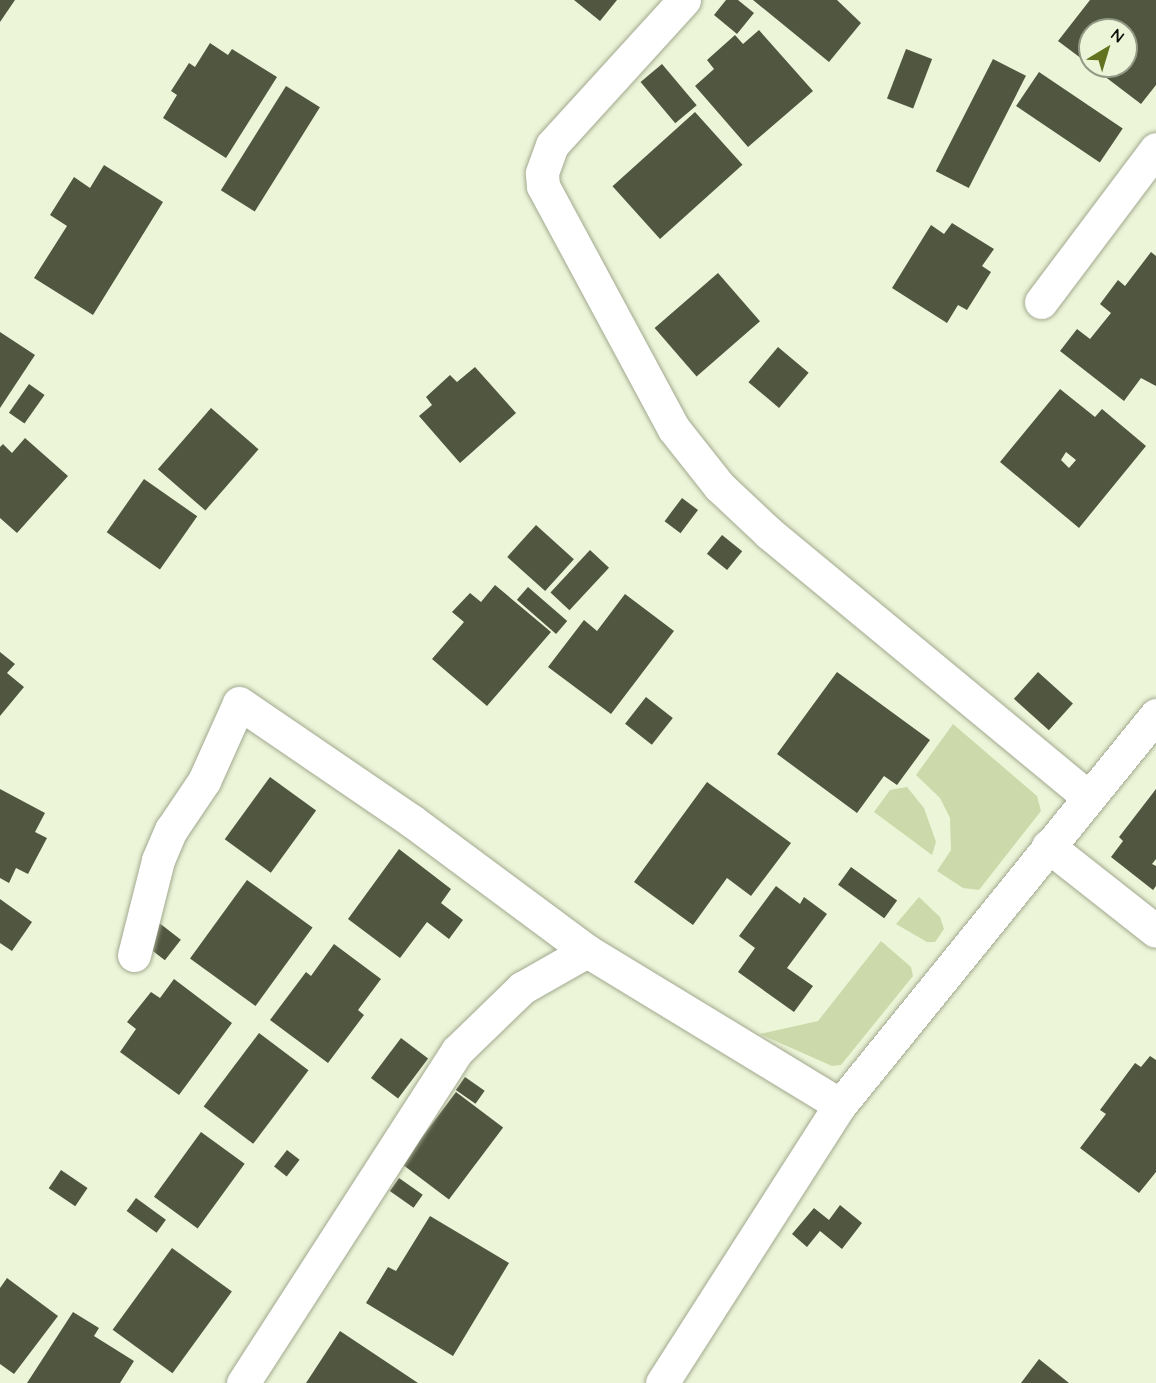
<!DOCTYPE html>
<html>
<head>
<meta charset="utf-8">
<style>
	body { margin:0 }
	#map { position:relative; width:1156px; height:1383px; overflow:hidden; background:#edf5d9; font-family:Quicksand,sans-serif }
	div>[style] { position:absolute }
	.green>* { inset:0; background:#ccd9aa }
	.building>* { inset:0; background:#50563f; transform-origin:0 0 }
	.roads { filter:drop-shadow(0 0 2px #a1a88e) drop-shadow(0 0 2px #a1a88e) }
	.minor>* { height:33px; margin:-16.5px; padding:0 16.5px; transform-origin:16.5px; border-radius:16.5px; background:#fff }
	span { translate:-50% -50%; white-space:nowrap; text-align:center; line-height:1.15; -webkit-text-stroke:6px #edf5d9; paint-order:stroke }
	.north { position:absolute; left:1078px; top:18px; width:60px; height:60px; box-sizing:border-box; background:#edf5d9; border:2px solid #939985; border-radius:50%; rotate:38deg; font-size:16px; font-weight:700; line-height:24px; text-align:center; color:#0d0f06 }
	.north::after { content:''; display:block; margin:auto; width:21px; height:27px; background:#62721f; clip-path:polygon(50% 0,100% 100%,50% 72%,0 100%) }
</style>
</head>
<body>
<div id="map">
	<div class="green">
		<i style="clip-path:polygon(953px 724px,1037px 796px,1041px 811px,979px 890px,963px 888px,937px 871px,951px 850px,950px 818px,940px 798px,916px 775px)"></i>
		<i style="clip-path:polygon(907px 787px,924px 808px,936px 842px,932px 855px,874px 812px,890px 790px)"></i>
		<i style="clip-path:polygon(919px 897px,940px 917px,944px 929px,935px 942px,927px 942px,896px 924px)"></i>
		<i style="clip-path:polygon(881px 941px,911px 967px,913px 976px,841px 1065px,832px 1066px,760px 1034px,818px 1021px)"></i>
	</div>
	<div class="building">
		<i style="clip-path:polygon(0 0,15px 0,0 22px)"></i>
		<i style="clip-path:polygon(574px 0,617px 0,600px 21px)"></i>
		<i style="clip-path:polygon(726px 0,738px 0,754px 13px,737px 34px,714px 15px)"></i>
		<i style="clip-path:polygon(753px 0,837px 0,861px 23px,829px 62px)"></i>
		<i style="clip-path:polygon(1090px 0,1156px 0,1156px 85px,1141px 104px,1091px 66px,1126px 66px,1126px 30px,1090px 30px,1090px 65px,1058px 41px)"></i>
		<i style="clip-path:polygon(759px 30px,813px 91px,748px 147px,695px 86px,714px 69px,707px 60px,735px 35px,743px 44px)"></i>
		<i style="clip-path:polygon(210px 43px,228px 55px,232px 49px,277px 77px,226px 158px,163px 118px,177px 95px,171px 91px,189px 63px,195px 67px)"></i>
		<i style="left:906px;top:49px;width:28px;height:53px;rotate:21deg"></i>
		<i style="left:993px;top:59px;width:37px;height:126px;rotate:27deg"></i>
		<i style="left:662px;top:64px;width:54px;height:28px;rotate:50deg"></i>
		<i style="left:1039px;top:72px;width:101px;height:41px;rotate:34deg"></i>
		<i style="left:286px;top:86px;width:40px;height:123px;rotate:32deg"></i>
		<i style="left:695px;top:112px;width:71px;height:111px;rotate:48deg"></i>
		<i style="clip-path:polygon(104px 165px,163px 202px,93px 315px,34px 278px,67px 226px,50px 215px,74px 177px,90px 188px)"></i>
		<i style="clip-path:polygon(952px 223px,994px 249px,982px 266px,991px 272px,967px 310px,958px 305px,947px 323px,892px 288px,931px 225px,944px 234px)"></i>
		<i style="clip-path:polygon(1151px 252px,1156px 256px,1156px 386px,1141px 378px,1124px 401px,1060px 351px,1077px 329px,1090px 339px,1111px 313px,1100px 304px,1118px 280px,1125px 286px)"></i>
		<i style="left:718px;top:273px;width:64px;height:84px;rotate:49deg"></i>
		<i style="clip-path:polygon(0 332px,35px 355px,0 408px)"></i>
		<i style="left:778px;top:347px;width:40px;height:46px;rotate:40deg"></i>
		<i style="clip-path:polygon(475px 367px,516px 413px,460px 463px,419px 416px,432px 405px,426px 397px,450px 375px,457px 382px)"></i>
		<i style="left:29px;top:384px;width:19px;height:35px;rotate:35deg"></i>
		<i style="clip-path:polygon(evenodd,1060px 389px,1095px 417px,1102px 409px,1146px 446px,1079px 528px,1000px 462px,1060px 389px,1066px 452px,1076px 460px,1069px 468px,1061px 460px,1066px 452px)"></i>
		<i style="left:211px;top:408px;width:63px;height:81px;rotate:41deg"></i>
		<i style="clip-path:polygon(25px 438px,68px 476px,17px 533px,0 518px,0 447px,3px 444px,12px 453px)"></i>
		<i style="left:144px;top:479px;width:65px;height:65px;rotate:35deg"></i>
		<i style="left:682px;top:498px;width:20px;height:29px;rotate:37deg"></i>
		<i style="left:536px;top:525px;width:51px;height:43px;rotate:42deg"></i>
		<i style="left:722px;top:535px;width:26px;height:24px;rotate:39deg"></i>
		<i style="left:590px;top:550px;width:26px;height:58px;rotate:43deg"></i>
		<i style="clip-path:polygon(495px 585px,551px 632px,487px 706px,432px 659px,464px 622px,452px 612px,470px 593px,481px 602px)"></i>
		<i style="left:528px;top:587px;width:52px;height:17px;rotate:41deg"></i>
		<i style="clip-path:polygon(625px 594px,674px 631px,611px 714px,548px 667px,584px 620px,597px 631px)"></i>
		<i style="clip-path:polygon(0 652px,15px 664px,7px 673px,24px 687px,0 716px)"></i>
		<i style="clip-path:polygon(837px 672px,930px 740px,897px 785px,884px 776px,857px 813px,777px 754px)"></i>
		<i style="left:1038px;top:672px;width:47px;height:36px;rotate:42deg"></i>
		<i style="left:646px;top:697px;width:34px;height:34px;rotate:38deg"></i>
		<i style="left:270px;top:777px;width:57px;height:77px;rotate:36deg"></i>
		<i style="clip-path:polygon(707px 782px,791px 843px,751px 896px,727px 878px,693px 925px,634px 882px)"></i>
		<i style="clip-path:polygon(0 789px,45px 813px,35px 832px,47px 838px,28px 874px,16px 868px,9px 883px,0 878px)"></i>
		<i style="clip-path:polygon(1156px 789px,1156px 859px,1152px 864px,1156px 866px,1156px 886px,1153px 890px,1111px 857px,1123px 841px,1119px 837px)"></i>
		<i style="clip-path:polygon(399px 849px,451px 889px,441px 903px,463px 920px,449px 939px,427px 922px,400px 958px,348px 919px)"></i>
		<i style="left:851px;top:867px;width:57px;height:22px;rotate:36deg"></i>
		<i style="left:247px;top:880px;width:81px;height:97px;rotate:36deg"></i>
		<i style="clip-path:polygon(776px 886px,800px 904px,804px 897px,827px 914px,787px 968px,813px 986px,794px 1012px,738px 972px,755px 948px,739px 936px)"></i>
		<i style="clip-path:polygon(0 899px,32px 922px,12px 951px,0 943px)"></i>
		<i style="left:158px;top:922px;width:29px;height:26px;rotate:38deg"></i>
		<i style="clip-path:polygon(334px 944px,381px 979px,358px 1010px,364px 1015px,328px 1063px,270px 1020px,306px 972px,311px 976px)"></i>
		<i style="clip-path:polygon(174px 979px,232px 1023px,179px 1095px,120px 1052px,136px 1029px,127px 1022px,151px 992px,160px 998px)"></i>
		<i style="left:259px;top:1033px;width:62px;height:92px;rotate:37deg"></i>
		<i style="left:401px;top:1038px;width:34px;height:50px;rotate:37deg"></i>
		<i style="clip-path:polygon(1150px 1056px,1156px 1060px,1156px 1172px,1139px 1193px,1080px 1148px,1106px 1114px,1100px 1110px,1135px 1063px,1141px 1067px)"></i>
		<i style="left:465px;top:1077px;width:24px;height:16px;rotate:35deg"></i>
		<i style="left:456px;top:1092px;width:59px;height:90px;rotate:37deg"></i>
		<i style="left:201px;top:1132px;width:54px;height:80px;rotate:36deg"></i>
		<i style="left:287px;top:1150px;width:16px;height:21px;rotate:38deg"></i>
		<i style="left:61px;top:1170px;width:32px;height:22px;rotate:34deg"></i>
		<i style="left:399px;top:1178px;width:29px;height:16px;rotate:35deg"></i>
		<i style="left:136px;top:1198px;width:37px;height:16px;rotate:36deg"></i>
		<i style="clip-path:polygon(840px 1205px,862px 1223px,842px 1249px,820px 1231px,807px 1247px,792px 1234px,814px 1208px,829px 1220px)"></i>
		<i style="clip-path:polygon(430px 1216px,509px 1263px,453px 1356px,366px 1303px,388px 1267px,396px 1271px)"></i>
		<i style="left:172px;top:1248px;width:74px;height:101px;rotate:36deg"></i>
		<i style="clip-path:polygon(7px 1278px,58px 1316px,14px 1374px,0 1364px,0 1288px)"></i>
		<i style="clip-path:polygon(73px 1312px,99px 1328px,94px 1336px,134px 1361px,120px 1383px,27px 1383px)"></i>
		<i style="clip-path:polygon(340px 1331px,418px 1383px,306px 1383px)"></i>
		<i style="clip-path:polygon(1039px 1359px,1069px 1383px,1021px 1383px)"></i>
	</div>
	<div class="roads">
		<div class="minor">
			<i style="left:684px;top:0;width:196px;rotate:132.3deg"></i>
			<i style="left:552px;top:145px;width:30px;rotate:110deg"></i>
			<i style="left:542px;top:173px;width:13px;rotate:86deg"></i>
			<i style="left:543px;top:186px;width:276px;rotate:61.7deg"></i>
			<i style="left:674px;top:429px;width:73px;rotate:51.7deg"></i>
			<i style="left:719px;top:486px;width:69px;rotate:43.2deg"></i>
			<i style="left:769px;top:533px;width:414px;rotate:39.6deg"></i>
			<i style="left:1041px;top:302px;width:191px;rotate:-53.1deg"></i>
			<i style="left:1048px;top:846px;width:137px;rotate:38.2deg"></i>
			<i style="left:134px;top:955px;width:98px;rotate:-75.8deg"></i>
			<i style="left:158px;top:860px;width:33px;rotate:-67deg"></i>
			<i style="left:171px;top:830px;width:59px;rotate:-56deg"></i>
			<i style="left:204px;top:781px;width:85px;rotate:-65.8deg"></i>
			<i style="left:239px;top:703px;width:209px;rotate:34.3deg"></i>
			<i style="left:412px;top:821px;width:218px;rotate:36.6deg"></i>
			<i style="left:587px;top:951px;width:296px;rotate:31.3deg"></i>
			<i style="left:243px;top:1383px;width:395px;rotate:-57.2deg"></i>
			<i style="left:457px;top:1051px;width:91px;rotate:-44.1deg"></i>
			<i style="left:522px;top:988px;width:75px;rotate:-29.6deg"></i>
			<i style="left:662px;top:1383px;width:330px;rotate:-57.4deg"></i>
			<i style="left:840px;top:1105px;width:502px;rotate:-50.98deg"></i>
		</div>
	</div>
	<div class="north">N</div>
</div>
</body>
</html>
